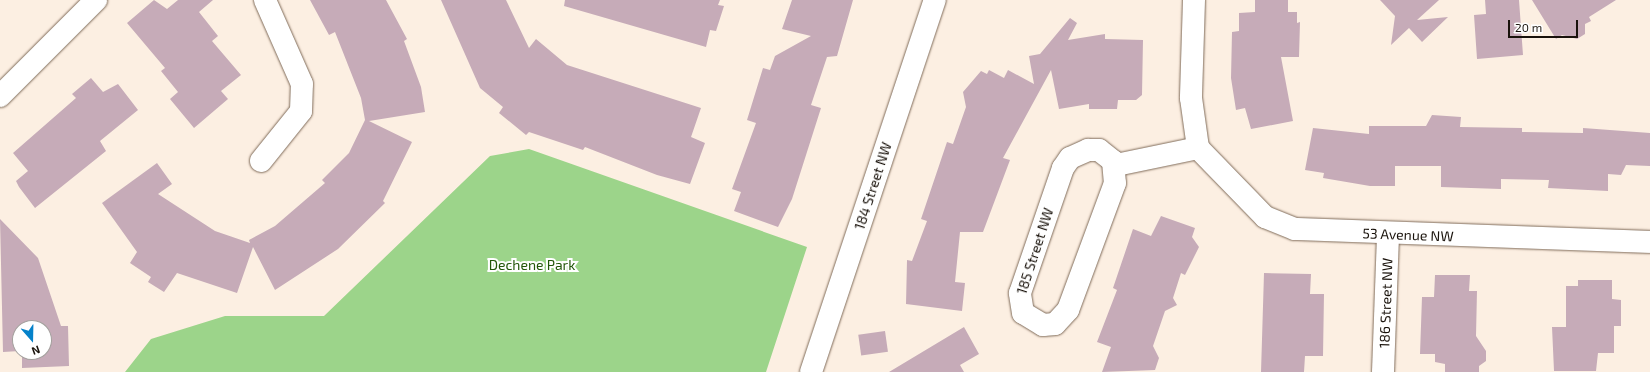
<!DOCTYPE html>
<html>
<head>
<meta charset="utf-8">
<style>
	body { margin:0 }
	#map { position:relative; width:1650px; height:372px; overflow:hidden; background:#fcefe2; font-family:"Exo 2",sans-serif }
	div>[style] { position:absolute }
	.green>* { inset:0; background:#9cd48a }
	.building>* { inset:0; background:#c6abb8; transform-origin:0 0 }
	.roads { filter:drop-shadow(0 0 1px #806c5a) drop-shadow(0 0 1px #806c5a) }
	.minor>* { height:22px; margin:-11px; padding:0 11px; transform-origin:11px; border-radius:11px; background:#fff }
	span { translate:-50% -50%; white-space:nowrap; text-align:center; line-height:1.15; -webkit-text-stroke:4px #fff; paint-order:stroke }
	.street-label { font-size:14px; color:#19120b }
	.park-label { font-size:14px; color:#225609 }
	.north { position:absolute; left:12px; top:320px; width:40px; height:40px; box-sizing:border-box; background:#fff; border:1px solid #a3a09d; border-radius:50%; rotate:160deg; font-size:11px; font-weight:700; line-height:16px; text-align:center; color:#19120b }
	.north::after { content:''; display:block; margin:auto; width:14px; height:18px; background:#0582ca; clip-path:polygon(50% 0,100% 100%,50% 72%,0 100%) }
	.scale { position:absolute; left:1508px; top:20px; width:70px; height:18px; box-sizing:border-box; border:2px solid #19120b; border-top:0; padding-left:5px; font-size:12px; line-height:14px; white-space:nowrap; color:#19120b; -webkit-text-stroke:3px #fff; paint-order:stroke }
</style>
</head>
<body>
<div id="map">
	<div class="green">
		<i style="clip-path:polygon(529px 149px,807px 247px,766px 372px,125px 372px,151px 339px,225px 316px,324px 316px,490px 156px)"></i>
	</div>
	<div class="building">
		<i style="clip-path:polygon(154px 0,167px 9px,178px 0,213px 0,199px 12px,218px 36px,212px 41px,241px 75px,221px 91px,228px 99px,194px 128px,170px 99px,178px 92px,161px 71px,165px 68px,127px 23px)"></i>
		<i style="clip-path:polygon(310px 0,386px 0,407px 39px,404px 41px,421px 87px,425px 112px,369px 121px,412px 142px,383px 201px,385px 203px,338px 249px,275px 290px,253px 247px,237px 293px,177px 273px,164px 292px,148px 282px,151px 277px,130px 263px,137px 252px,102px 203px,157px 163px,172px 184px,158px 194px,215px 231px,250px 243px,249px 240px,275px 226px,325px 183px,322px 180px,349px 153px,365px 120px,361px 98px,335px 32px,329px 35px)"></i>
		<i style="clip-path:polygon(441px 0,506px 0,529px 48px,536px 39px,567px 65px,701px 108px,691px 137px,705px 143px,690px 184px,657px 175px,585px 147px,583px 150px,529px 132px,526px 135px,499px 113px,503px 107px,480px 88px)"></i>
		<i style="clip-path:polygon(565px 0,720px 0,718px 5px,724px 6px,716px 31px,710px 30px,706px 47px,564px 6px)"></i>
		<i style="clip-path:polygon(792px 0,853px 0,837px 56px,827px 57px,811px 105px,821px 108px,792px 199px,778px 227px,734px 211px,741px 192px,732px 189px,756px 123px,747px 120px,763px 68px,770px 70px,775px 56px,811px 36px,782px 29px)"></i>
		<i style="clip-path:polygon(1255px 0,1288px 0,1288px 12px,1297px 12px,1297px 23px,1300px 22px,1299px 57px,1281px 57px,1293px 121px,1251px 129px,1245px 108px,1236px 110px,1231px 78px,1232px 32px,1239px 31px,1239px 13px,1255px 12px)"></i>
		<i style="clip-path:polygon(1380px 0,1439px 0,1417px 20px,1448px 17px,1422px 42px,1409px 28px,1391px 45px,1395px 16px)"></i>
		<i style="clip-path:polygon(1485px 0,1519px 0,1523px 55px,1477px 59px,1474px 15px,1486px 14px)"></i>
		<i style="clip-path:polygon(1532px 0,1616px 0,1589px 17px,1591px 21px,1585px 24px,1585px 34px,1577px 39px,1562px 35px,1556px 39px)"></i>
		<i style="clip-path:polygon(1070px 18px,1077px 23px,1068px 40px,1105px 34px,1105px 39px,1143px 40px,1142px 95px,1136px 100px,1118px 100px,1117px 109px,1089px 109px,1089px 104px,1059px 109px,1051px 70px,1003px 158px,1010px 160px,983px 232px,960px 232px,955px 282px,965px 283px,962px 311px,906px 304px,907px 260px,912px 261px,927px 221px,921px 219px,947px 142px,953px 144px,966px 107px,963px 92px,981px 71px,987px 74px,989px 70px,1004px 78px,1008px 70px,1034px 84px,1029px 56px,1040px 54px)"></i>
		<i style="clip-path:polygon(91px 78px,103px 92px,118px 84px,138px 110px,100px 141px,106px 151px,35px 208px,19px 187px,16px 181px,28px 171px,13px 153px,76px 98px,72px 94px)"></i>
		<i style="clip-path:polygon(1432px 115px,1461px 117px,1460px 127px,1522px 128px,1522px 132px,1583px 133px,1583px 128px,1650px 133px,1650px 166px,1626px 165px,1621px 175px,1608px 174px,1608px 191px,1548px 188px,1549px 180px,1501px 179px,1501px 189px,1441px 187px,1441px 166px,1395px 166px,1395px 186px,1370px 186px,1323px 178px,1324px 173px,1305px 170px,1313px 128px,1369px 134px,1369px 126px,1426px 126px)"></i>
		<i style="clip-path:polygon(1161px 216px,1195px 228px,1192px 237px,1199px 247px,1185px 275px,1181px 273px,1173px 298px,1177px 305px,1165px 311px,1153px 346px,1159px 358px,1155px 370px,1102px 372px,1111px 347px,1097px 342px,1117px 290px,1113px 288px,1133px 229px,1151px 236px)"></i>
		<i style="clip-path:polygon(0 219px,38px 258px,61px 326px,68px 326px,69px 366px,22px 368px,22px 352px,44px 352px,44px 328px,20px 328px,20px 351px,3px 352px)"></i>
		<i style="clip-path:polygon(1264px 273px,1311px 274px,1310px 294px,1324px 294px,1323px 356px,1305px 356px,1304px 372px,1261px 372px)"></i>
		<i style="clip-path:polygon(1435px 275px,1470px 275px,1469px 291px,1477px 291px,1476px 336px,1486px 351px,1486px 361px,1479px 366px,1479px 372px,1445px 372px,1445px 364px,1435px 362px,1435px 354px,1420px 354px,1422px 297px,1434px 297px)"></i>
		<i style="clip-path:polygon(1578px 280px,1612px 280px,1612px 299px,1621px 300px,1621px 326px,1614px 326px,1614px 353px,1598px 353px,1596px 371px,1554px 371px,1552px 327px,1566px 327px,1566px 286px,1578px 286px)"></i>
		<i style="clip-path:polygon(964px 327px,979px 354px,960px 365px,964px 372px,889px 372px)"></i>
		<i style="left:885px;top:331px;width:21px;height:27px;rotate:82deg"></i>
	</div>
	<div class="roads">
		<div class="minor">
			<i style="left:1194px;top:0;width:98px;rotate:91.8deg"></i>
			<i style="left:1191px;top:98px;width:50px;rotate:82deg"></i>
			<i style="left:0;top:96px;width:136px;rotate:-45deg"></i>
			<i style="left:1198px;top:148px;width:96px;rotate:45.8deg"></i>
			<i style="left:1265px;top:217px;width:32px;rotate:22deg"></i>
			<i style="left:1295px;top:229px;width:355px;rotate:2.1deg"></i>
			<i style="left:1088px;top:150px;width:11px"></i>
			<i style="left:1099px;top:150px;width:18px;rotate:38deg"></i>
			<i style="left:1113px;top:161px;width:22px;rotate:85deg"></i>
			<i style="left:1115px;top:183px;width:135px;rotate:110.3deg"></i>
			<i style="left:1068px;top:310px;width:19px;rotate:133deg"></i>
			<i style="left:1055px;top:324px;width:12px;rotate:175deg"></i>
			<i style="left:1043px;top:325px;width:23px;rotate:-149deg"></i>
			<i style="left:1023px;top:313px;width:20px;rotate:-99deg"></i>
			<i style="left:1020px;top:293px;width:132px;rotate:-71deg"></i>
			<i style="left:1063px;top:168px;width:12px;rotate:-55deg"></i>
			<i style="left:1070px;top:158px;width:20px;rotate:-24deg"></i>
			<i style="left:261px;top:161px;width:64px;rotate:-51.3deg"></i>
			<i style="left:301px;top:111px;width:27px;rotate:-88deg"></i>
			<i style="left:302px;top:84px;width:92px;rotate:-113.8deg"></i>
			<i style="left:1116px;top:165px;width:84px;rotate:-11.7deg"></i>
			<i style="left:811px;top:372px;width:392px;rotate:-71.6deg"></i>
			<i style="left:1383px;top:372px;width:138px;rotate:-87.9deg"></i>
		</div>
	</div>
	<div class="street-label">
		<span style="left:873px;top:186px;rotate:-72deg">184 Street NW</span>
		<span style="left:1408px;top:235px;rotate:2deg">53 Avenue NW</span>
		<span style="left:1035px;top:251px;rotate:-72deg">185 Street NW</span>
		<span style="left:1386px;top:303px;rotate:-88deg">186 Street NW</span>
	</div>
	<div class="park-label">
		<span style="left:532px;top:265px">Dechene Park</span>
	</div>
	<div class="north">N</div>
	<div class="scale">20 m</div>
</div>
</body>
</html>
